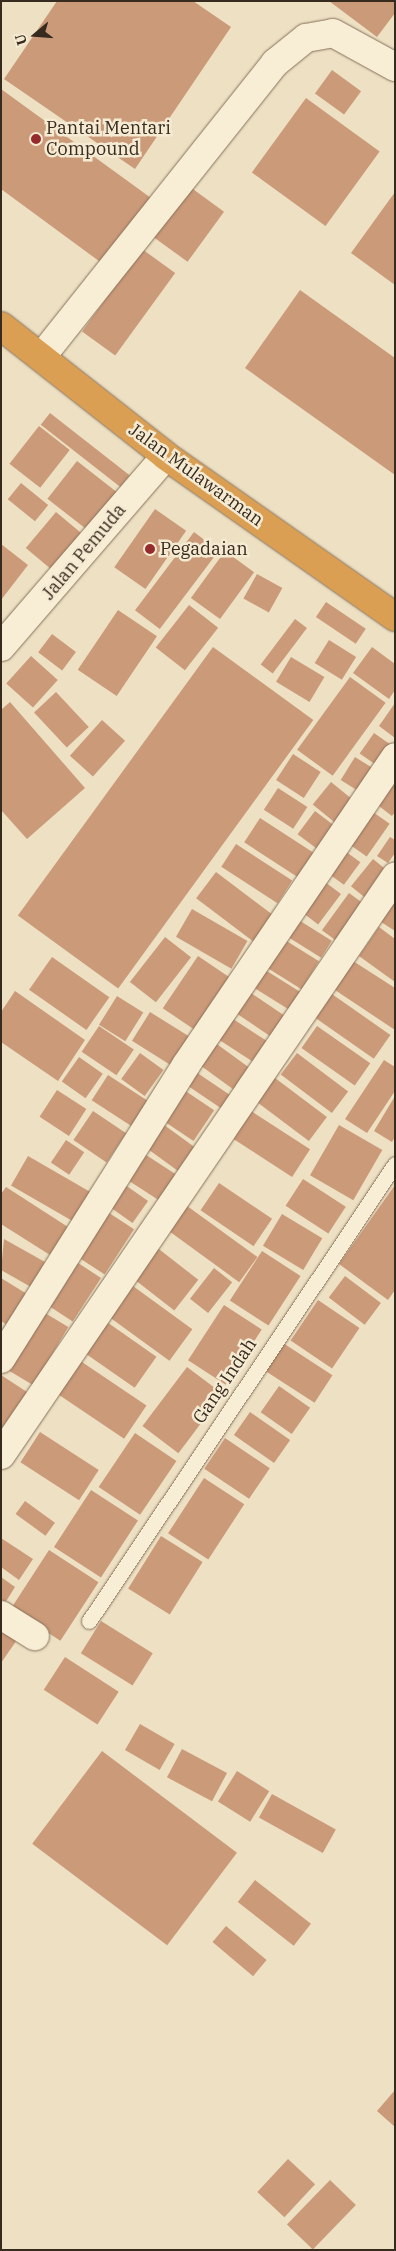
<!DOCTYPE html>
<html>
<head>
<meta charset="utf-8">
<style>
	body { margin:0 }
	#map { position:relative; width:396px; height:2251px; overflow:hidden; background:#ede0c3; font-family:"IBM Plex Serif",serif }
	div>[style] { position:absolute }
	.building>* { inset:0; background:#cb9a79; transform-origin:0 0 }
	.roads { filter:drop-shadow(0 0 1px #87715a) drop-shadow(0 0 1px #87715a) }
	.lane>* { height:15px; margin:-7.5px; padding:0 7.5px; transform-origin:7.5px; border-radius:7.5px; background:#f8eed6 }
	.street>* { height:28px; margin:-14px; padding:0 14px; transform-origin:14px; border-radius:14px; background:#f8eed6 }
	.highway>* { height:28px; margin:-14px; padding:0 14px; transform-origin:14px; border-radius:14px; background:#db9f54 }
	.dots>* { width:14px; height:14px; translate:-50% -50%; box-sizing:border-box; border:2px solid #f5ead2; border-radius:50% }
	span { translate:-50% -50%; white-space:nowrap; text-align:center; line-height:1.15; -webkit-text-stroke:5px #f5ead2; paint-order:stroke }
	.poi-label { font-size:18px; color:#372a1e }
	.left { translate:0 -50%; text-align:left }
	.street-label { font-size:18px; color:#372a1e }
	.frame { position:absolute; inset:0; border:2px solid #372a1e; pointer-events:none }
	.north { position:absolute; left:10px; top:10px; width:50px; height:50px; -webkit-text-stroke:4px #f5ead2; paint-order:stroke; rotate:252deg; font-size:14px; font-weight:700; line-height:20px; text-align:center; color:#372a1e }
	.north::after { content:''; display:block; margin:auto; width:18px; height:22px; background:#372a1e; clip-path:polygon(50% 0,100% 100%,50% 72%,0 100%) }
</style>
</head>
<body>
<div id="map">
	<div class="building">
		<i style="clip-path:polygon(57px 1px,193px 1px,231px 27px,135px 169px,4px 79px)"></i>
		<i style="clip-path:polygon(329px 1px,395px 1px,395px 13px,377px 37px)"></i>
		<i style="left:332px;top:70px;width:36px;height:29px;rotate:36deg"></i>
		<i style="clip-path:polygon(1px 89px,151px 198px,103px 264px,1px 189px)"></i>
		<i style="left:306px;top:98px;width:91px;height:92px;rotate:36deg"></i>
		<i style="left:186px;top:184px;width:47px;height:62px;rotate:36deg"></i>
		<i style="clip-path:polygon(395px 192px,395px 285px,351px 253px)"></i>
		<i style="left:142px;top:249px;width:41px;height:102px;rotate:36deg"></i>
		<i style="clip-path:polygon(300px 290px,395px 358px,395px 475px,245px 368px)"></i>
		<i style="left:50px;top:413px;width:101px;height:15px;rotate:38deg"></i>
		<i style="left:39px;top:426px;width:39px;height:48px;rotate:38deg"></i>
		<i style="left:77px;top:461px;width:52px;height:48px;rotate:38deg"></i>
		<i style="left:21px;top:483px;width:35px;height:21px;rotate:39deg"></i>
		<i style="left:155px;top:509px;width:38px;height:71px;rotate:35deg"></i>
		<i style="left:56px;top:512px;width:39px;height:47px;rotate:40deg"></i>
		<i style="left:194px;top:532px;width:31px;height:98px;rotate:37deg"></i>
		<i style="clip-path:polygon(1px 544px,28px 565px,1px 600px)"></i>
		<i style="left:225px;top:551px;width:36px;height:58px;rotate:36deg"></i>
		<i style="left:257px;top:574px;width:29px;height:28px;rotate:29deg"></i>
		<i style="left:326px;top:602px;width:48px;height:18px;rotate:34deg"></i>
		<i style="left:189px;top:605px;width:37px;height:54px;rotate:38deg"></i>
		<i style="left:118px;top:610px;width:47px;height:72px;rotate:34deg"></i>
		<i style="left:295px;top:619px;width:15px;height:57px;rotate:37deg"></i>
		<i style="left:52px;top:634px;width:30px;height:23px;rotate:37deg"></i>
		<i style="left:329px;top:640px;width:32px;height:27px;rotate:32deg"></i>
		<i style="left:213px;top:647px;width:124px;height:332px;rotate:36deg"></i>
		<i style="clip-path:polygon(372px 647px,395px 664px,395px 690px,389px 699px,353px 673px)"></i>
		<i style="left:31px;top:656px;width:36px;height:37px;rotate:42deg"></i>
		<i style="left:291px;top:657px;width:39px;height:29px;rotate:31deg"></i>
		<i style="left:350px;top:677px;width:44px;height:90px;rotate:36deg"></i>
		<i style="left:56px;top:692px;width:48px;height:30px;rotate:47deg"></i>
		<i style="clip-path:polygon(10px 702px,85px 788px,27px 839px,1px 810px,1px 710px)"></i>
		<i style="clip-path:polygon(395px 703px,395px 738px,379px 726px)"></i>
		<i style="left:102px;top:720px;width:31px;height:48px;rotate:42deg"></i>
		<i style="left:374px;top:733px;width:24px;height:25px;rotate:35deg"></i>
		<i style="left:293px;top:754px;width:33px;height:31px;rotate:33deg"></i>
		<i style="left:355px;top:757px;width:26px;height:27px;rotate:32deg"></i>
		<i style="clip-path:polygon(395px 776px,395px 812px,392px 816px,375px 803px)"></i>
		<i style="left:331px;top:782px;width:36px;height:29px;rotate:39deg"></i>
		<i style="left:278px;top:788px;width:35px;height:26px;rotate:33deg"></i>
		<i style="left:370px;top:810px;width:24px;height:40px;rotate:35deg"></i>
		<i style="left:315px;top:811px;width:26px;height:29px;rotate:37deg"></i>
		<i style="left:260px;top:818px;width:69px;height:29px;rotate:33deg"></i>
		<i style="clip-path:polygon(390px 837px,395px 840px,395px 853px,388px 863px,377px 856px)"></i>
		<i style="left:236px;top:844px;width:67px;height:27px;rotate:33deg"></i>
		<i style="left:345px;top:851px;width:19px;height:28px;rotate:36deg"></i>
		<i style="left:373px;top:859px;width:19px;height:35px;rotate:39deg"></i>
		<i style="left:216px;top:872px;width:76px;height:33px;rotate:37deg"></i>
		<i style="left:325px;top:882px;width:20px;height:38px;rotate:37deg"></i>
		<i style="left:349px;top:893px;width:19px;height:46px;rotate:36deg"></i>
		<i style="clip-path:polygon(395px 897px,395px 931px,378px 920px)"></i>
		<i style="left:192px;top:909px;width:64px;height:32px;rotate:30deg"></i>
		<i style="left:297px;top:919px;width:41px;height:20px;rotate:32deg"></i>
		<i style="clip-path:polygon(379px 927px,395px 939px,395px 982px,359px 956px)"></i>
		<i style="left:165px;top:937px;width:33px;height:57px;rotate:38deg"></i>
		<i style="left:285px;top:940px;width:40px;height:33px;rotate:32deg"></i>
		<i style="left:198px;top:956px;width:41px;height:63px;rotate:34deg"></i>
		<i style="left:52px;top:957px;width:70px;height:40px;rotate:35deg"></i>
		<i style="clip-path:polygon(353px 961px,395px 988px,395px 1030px,335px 990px)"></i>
		<i style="left:262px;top:968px;width:49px;height:21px;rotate:32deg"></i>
		<i style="clip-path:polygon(15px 991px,85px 1040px,58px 1081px,1px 1042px,1px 1012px)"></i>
		<i style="left:248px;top:991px;width:46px;height:25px;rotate:34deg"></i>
		<i style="left:329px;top:992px;width:75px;height:29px;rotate:35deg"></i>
		<i style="left:117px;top:996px;width:31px;height:34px;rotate:32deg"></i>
		<i style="left:150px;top:1012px;width:52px;height:34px;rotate:32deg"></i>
		<i style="left:233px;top:1019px;width:40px;height:25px;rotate:33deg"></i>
		<i style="left:99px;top:1026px;width:42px;height:31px;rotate:34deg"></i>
		<i style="left:317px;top:1026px;width:65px;height:27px;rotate:35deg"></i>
		<i style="left:214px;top:1042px;width:48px;height:27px;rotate:36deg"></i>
		<i style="left:140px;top:1053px;width:29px;height:32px;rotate:36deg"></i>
		<i style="left:297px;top:1053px;width:64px;height:27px;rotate:37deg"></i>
		<i style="left:79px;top:1057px;width:29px;height:30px;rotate:35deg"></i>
		<i style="clip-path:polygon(384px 1060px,395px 1067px,395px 1091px,367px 1133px,345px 1119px)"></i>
		<i style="left:193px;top:1070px;width:45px;height:16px;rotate:34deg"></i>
		<i style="left:108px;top:1075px;width:50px;height:30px;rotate:33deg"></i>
		<i style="left:275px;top:1078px;width:65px;height:30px;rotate:37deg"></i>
		<i style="left:181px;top:1088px;width:40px;height:37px;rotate:34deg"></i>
		<i style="left:57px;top:1090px;width:35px;height:32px;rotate:33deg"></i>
		<i style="clip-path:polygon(395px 1096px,395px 1137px,392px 1142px,374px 1131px)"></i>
		<i style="left:248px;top:1109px;width:74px;height:33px;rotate:33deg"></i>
		<i style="left:93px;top:1111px;width:40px;height:35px;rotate:34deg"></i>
		<i style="left:160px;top:1122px;width:43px;height:29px;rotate:36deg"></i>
		<i style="left:339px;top:1125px;width:50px;height:58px;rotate:30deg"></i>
		<i style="left:66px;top:1140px;width:22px;height:27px;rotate:34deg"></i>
		<i style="left:143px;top:1153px;width:45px;height:31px;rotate:33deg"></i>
		<i style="left:28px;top:1156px;width:75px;height:34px;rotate:30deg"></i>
		<i style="left:303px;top:1179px;width:51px;height:32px;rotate:33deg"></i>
		<i style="left:121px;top:1182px;width:33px;height:27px;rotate:35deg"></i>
		<i style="left:219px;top:1183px;width:64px;height:33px;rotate:34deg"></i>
		<i style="clip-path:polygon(395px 1185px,395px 1290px,388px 1300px,339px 1264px)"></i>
		<i style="clip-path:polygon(6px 1187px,68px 1227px,50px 1255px,1px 1224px,1px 1194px)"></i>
		<i style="left:183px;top:1203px;width:92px;height:31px;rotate:36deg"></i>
		<i style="left:103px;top:1209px;width:37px;height:54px;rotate:33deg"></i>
		<i style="left:282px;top:1214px;width:47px;height:37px;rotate:31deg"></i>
		<i style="clip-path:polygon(4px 1239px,45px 1262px,31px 1287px,1px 1270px)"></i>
		<i style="left:155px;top:1246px;width:55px;height:39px;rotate:38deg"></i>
		<i style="left:262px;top:1251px;width:46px;height:59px;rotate:33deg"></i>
		<i style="left:75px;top:1261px;width:31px;height:52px;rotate:33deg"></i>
		<i style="left:214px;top:1268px;width:23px;height:39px;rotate:38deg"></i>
		<i style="left:345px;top:1276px;width:45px;height:27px;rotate:37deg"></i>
		<i style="clip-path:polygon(1px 1278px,27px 1294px,7px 1325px,1px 1321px)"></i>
		<i style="left:126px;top:1281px;width:82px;height:39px;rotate:36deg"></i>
		<i style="left:318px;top:1300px;width:50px;height:49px;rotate:34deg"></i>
		<i style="left:224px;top:1305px;width:45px;height:66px;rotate:33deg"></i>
		<i style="left:40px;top:1310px;width:33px;height:68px;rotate:31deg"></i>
		<i style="left:104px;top:1320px;width:64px;height:38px;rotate:35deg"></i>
		<i style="left:283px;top:1343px;width:59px;height:33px;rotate:33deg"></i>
		<i style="left:76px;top:1358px;width:85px;height:40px;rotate:34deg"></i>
		<i style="left:187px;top:1367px;width:45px;height:74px;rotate:37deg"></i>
		<i style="clip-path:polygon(1px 1375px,30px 1394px,1px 1440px)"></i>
		<i style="left:279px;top:1386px;width:38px;height:32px;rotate:35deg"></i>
		<i style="left:250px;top:1412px;width:49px;height:28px;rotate:35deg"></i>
		<i style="left:40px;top:1432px;width:70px;height:36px;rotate:33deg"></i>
		<i style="left:135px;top:1433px;width:50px;height:65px;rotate:34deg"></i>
		<i style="left:225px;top:1438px;width:54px;height:37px;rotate:34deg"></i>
		<i style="left:204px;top:1478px;width:48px;height:66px;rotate:33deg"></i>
		<i style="left:91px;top:1490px;width:56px;height:68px;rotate:33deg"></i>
		<i style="left:25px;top:1501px;width:37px;height:16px;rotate:36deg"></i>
		<i style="left:161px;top:1536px;width:49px;height:62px;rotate:32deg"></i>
		<i style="clip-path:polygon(1px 1538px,33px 1559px,19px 1580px,1px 1567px)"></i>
		<i style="left:49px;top:1550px;width:59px;height:70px;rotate:33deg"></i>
		<i style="clip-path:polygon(1px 1577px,15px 1587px,5px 1603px,1px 1601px)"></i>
		<i style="clip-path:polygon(1px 1621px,21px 1634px,1px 1663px)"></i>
		<i style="left:101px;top:1621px;width:61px;height:38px;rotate:32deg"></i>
		<i style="left:65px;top:1657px;width:64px;height:39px;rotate:33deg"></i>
		<i style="left:140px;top:1724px;width:40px;height:30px;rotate:30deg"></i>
		<i style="left:182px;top:1749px;width:51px;height:32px;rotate:28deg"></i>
		<i style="left:102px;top:1751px;width:169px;height:116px;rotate:37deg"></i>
		<i style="left:237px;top:1771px;width:38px;height:36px;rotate:32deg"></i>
		<i style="left:272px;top:1794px;width:73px;height:27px;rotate:29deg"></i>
		<i style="left:255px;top:1880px;width:71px;height:28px;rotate:38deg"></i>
		<i style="left:226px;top:1926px;width:53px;height:21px;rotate:40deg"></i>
		<i style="clip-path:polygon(395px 2090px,395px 2127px,377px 2111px)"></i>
		<i style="left:288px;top:2159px;width:37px;height:45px;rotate:43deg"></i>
		<i style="left:330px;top:2180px;width:36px;height:62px;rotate:44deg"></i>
	</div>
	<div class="roads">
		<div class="lane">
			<i style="left:89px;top:1621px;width:550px;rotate:-56.19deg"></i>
		</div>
		<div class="street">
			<i style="left:42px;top:356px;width:374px;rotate:-51.5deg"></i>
			<i style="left:275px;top:63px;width:40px;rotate:-39deg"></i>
			<i style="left:306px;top:38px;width:27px;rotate:-10deg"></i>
			<i style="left:333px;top:33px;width:71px;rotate:28.7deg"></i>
			<i style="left:1px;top:647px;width:252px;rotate:-49.2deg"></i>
			<i style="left:1px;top:1359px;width:347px;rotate:-57.8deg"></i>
			<i style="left:186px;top:1065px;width:372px;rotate:-55.8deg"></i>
			<i style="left:1px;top:1455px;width:700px;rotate:-55.72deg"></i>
			<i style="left:1px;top:1615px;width:40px;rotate:32deg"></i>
		</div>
		<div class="highway">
			<i style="left:1px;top:326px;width:210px;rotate:38.2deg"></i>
			<i style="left:166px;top:456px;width:280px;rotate:35.1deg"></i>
		</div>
	</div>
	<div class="dots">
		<i style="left:36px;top:139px;background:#952b2d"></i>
		<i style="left:150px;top:549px;background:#952b2d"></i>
	</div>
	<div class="poi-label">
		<span class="left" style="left:46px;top:139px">Pantai Mentari<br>Compound</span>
		<span class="left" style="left:160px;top:549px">Pegadaian</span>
	</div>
	<div class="street-label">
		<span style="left:196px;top:475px;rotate:36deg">Jalan Mulawarman</span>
		<span style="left:84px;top:552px;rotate:-50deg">Jalan Pemuda</span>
		<span style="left:225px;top:1381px;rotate:-56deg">Gang Indah</span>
	</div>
	<div class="frame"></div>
	<div class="north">U</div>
</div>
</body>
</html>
